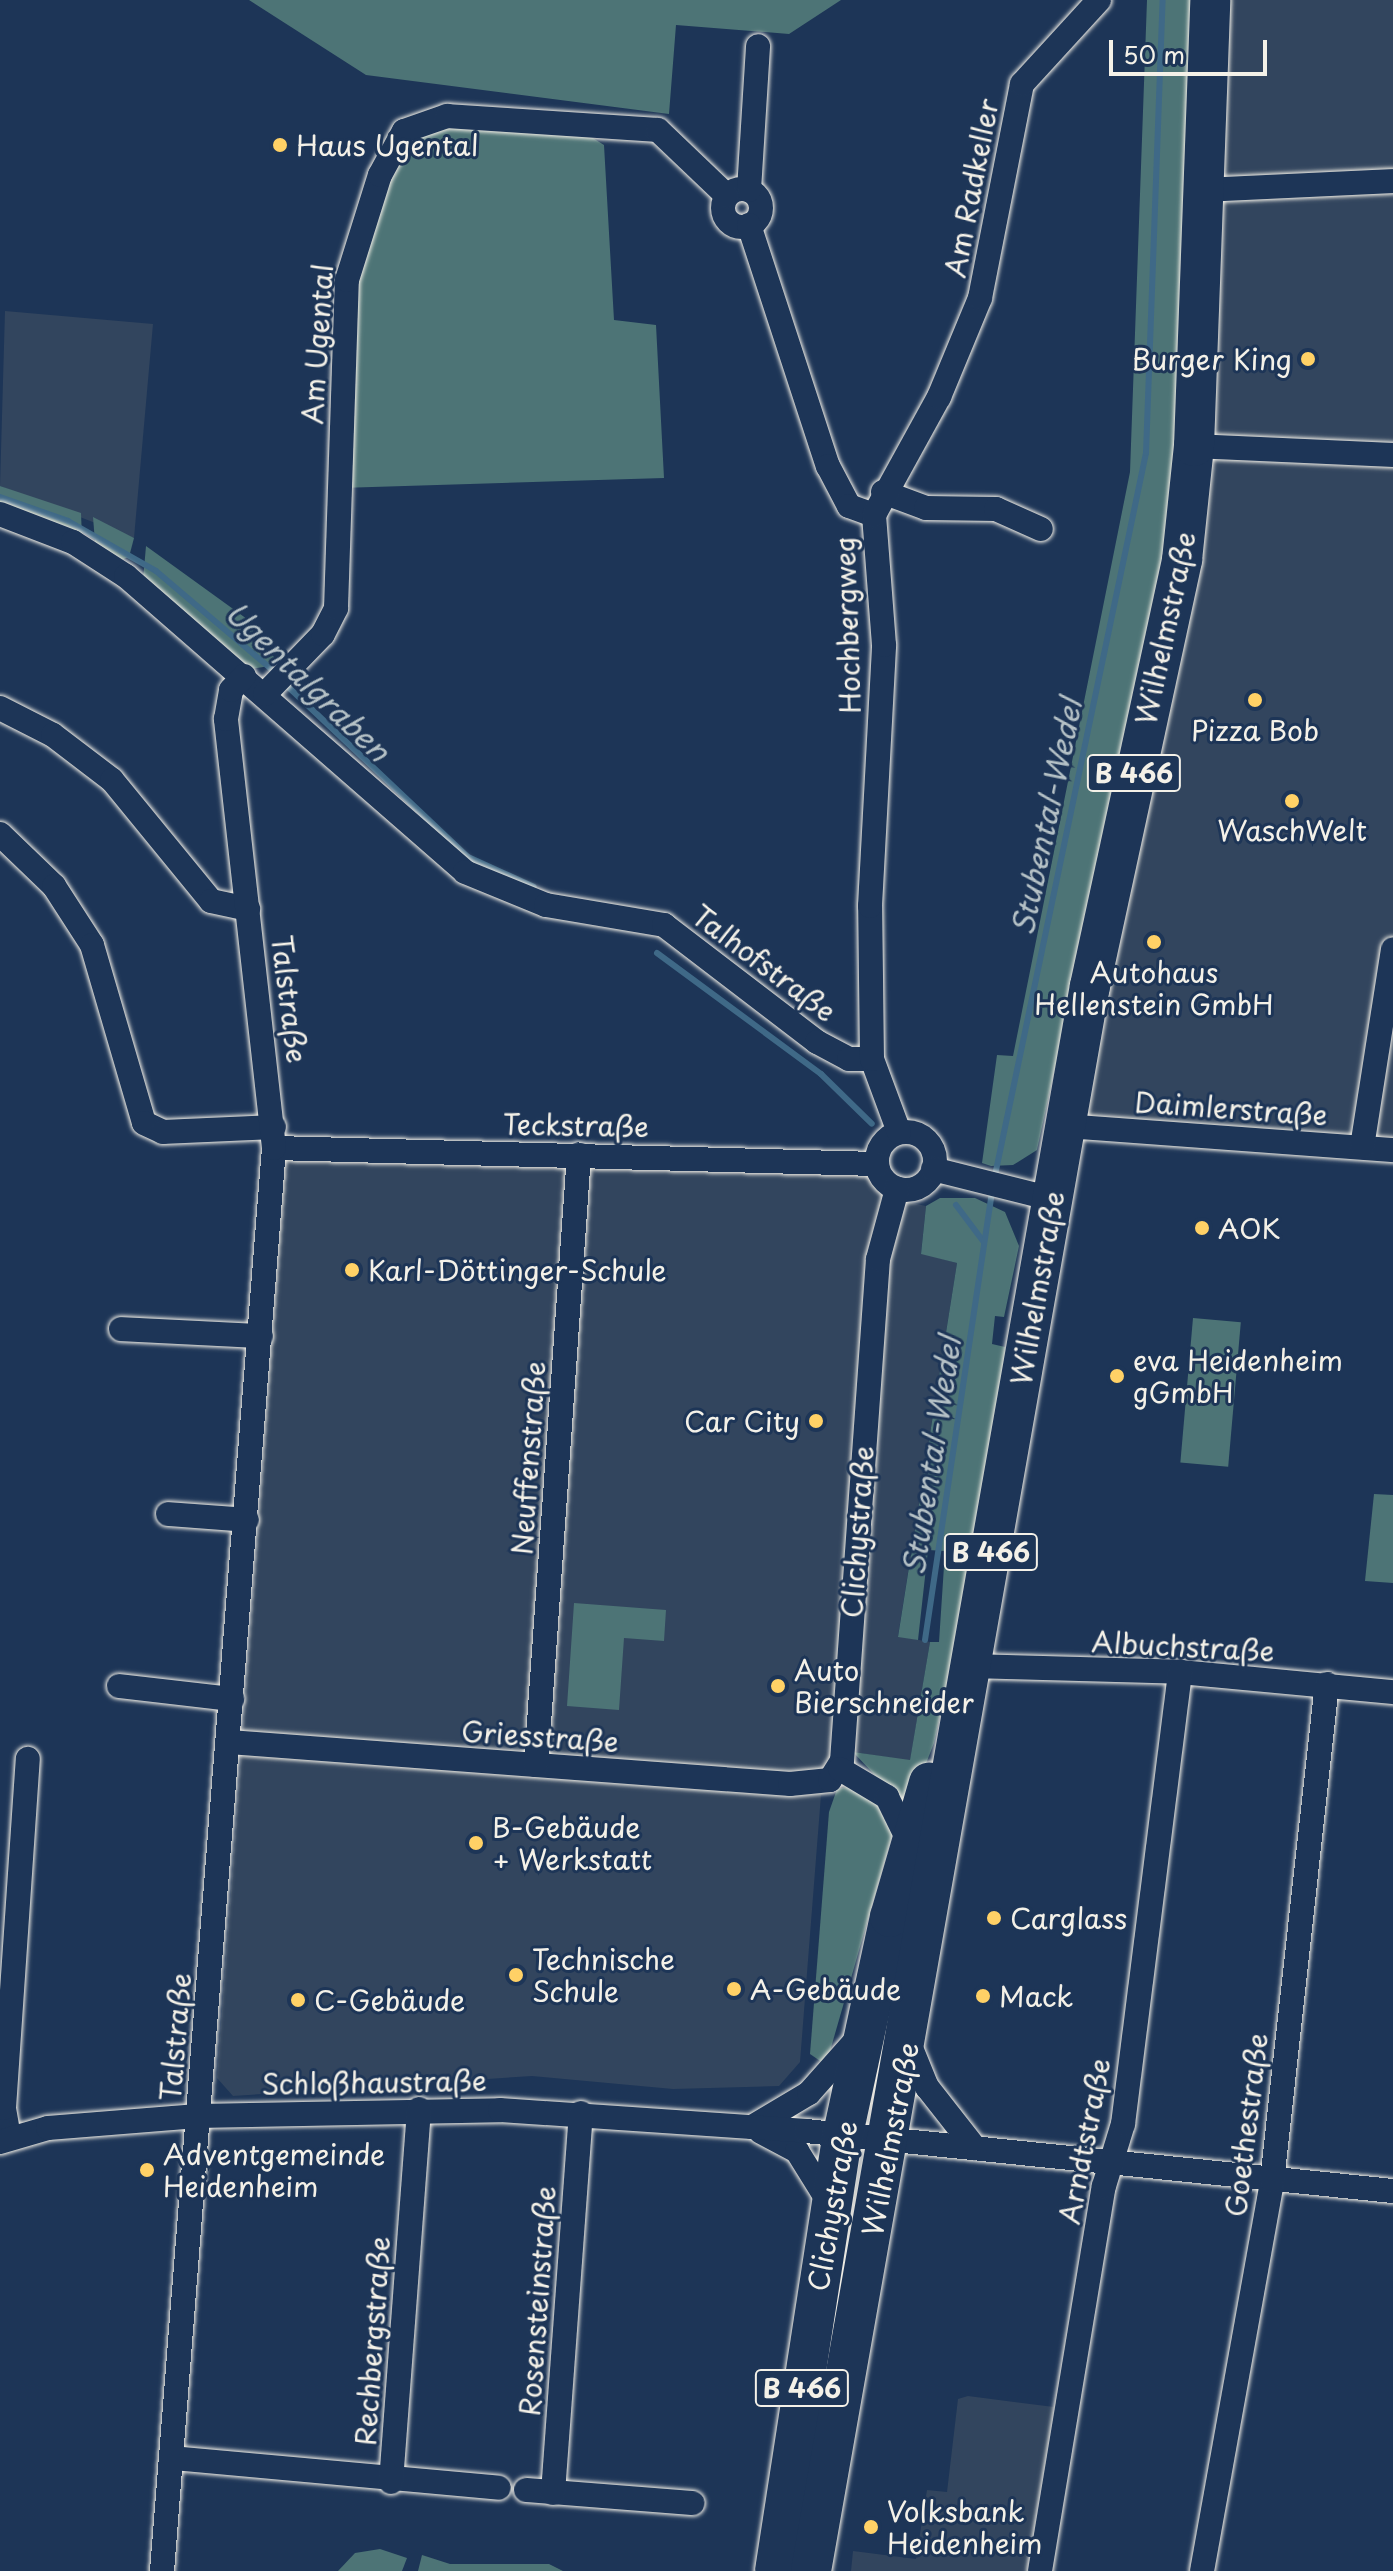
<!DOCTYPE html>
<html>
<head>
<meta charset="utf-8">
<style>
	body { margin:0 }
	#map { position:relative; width:1393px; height:2571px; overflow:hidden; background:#1d3557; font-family:"Playpen Sans",sans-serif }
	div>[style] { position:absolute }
	.built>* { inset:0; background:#32455e }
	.green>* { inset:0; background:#4d7476; transform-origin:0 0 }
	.stream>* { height:6px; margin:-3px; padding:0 3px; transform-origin:3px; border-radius:3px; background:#3f6987 }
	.roads { filter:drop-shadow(0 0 2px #f4f1e8) drop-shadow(0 0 2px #f4f1e8) }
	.minor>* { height:24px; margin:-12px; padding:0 12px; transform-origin:12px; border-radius:12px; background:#1d3557 }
	.minor>.ring { margin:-12px; padding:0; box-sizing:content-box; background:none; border:24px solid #1d3557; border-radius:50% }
	.primary>* { height:40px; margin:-20px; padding:0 20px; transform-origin:20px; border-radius:20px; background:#1d3557 }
	.dots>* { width:22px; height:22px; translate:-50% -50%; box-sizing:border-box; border:4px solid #1d3557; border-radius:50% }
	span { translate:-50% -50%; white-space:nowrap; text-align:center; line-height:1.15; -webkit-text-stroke:6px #1d3557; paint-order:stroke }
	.shield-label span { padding:2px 6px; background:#1d3557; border:2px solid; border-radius:6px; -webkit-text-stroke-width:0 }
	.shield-label { font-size:26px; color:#f4f1e8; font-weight:700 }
	.poi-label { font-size:28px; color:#f4f1e8 }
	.left { translate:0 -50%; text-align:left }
	.right { translate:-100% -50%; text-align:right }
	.street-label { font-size:28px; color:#f4f1e8 }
	.water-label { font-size:30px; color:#b5c1c6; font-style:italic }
	.scale { position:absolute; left:1109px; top:40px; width:158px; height:36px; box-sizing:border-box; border:4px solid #f4f1e8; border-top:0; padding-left:10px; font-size:24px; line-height:28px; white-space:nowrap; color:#f4f1e8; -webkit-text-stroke:6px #1d3557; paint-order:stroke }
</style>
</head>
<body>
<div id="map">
	<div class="built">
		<i style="clip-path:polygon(1224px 0,1393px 0,1393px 1154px,1080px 1123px,1137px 816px)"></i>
		<i style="clip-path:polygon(5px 311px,153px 324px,134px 538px,0 486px)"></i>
		<i style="clip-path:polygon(286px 1153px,866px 1174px,883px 1197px,926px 1206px,921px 1253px,957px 1263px,898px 1636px,930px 1642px,910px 1761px,853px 1752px,852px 1786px,821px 1795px,800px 2062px,779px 2086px,673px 2089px,532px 2076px,233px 2096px,217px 2078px)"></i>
		<i style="clip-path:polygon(968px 2396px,1054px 2407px,1027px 2571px,851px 2571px,853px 2551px,916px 2559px,927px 2490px,947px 2492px,958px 2399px)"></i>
	</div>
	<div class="green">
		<i style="clip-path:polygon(249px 0,841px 0,789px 34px,676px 25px,669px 114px,366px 75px)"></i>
		<i style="clip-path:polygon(1147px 0,1196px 0,1178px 436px,1156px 604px,1037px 1150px,1013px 1165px,991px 1166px,982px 1163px,997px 1055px,1013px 1056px,1130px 472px)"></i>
		<i style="clip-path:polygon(425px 118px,580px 130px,604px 145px,614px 320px,656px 325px,664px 478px,340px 488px,358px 238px)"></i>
		<i style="clip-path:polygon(0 486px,81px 513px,82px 538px,0 505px)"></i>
		<i style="clip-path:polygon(93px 517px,134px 538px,129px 557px,118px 561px,95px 542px)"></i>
		<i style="clip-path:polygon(146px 546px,261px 629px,254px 639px,282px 664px,251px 669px,143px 580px)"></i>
		<i style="clip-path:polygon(940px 1198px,975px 1198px,1005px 1212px,1019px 1246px,1004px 1317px,995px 1316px,992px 1344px,1005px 1347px,1003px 1385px,956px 1646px,934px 1743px,908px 1810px,853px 1752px,910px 1760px,930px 1642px,939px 1642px,945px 1551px,928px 1550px,918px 1640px,898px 1637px,957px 1263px,921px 1254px,926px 1206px)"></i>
		<i style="left:1193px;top:1318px;width:48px;height:145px;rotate:5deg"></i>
		<i style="clip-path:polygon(1374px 1494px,1393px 1495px,1393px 1583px,1365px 1581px)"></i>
		<i style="clip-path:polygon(574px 1603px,666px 1610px,664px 1641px,624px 1638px,619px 1710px,567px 1706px)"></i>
		<i style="clip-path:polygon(852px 1786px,876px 1798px,894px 1829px,826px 2065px,810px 2054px,829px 1812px,837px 1789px)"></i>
		<i style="clip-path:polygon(380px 2549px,407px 2558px,402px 2571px,338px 2571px,355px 2553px)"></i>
		<i style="clip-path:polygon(422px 2555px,450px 2564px,549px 2564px,563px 2571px,418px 2571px)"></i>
	</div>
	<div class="stream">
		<i style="left:0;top:497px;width:72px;rotate:19.4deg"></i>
		<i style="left:68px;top:521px;width:101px;rotate:29.6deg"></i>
		<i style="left:156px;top:571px;width:159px;rotate:40.4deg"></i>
		<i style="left:284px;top:683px;width:253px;rotate:43.4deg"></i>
		<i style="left:468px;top:857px;width:72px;rotate:24.4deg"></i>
		<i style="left:657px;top:953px;width:204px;rotate:36.4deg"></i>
		<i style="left:821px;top:1074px;width:71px;rotate:44.4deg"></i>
		<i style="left:994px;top:1180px;width:743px;rotate:-78.19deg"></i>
		<i style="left:1146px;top:453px;width:453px;rotate:-87.9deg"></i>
		<i style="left:956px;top:1205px;width:45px;rotate:53.1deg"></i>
		<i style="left:925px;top:1640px;width:454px;rotate:-81.5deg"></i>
	</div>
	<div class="roads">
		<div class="minor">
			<i class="ring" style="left:723px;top:189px;width:14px;height:14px"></i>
			<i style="left:749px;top:190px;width:144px;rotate:-86.4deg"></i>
			<i style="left:1204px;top:190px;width:189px;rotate:-2.7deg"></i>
			<i style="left:749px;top:225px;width:254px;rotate:71.9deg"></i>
			<i style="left:828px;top:466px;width:45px;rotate:62.3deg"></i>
			<i style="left:849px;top:506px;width:27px;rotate:20deg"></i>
			<i style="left:1194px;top:446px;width:199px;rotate:2.6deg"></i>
			<i style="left:883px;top:492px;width:46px;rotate:20.4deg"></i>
			<i style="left:926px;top:508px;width:70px;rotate:0.8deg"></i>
			<i style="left:996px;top:509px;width:49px;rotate:24deg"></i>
			<i style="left:0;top:514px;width:78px;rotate:21deg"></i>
			<i style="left:73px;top:542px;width:63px;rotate:32.7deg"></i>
			<i style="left:126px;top:576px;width:450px;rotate:41.1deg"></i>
			<i style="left:465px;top:872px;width:87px;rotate:22.2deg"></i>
			<i style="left:546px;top:905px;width:120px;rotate:9.6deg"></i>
			<i style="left:664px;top:925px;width:193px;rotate:37.4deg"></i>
			<i style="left:817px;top:1042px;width:36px;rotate:28deg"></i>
			<i style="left:849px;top:1059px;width:23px"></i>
			<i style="left:265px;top:694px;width:83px;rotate:-46deg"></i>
			<i style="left:323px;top:634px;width:29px;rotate:-63deg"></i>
			<i style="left:336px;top:608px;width:328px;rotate:-88.1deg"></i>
			<i style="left:347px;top:280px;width:110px;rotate:-72.6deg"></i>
			<i style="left:380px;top:175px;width:50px;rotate:-61.4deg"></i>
			<i style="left:404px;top:131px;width:46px;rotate:-19.2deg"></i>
			<i style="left:447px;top:116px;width:211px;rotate:3.8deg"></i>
			<i style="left:658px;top:130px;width:95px;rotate:43.7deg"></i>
			<i style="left:0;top:708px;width:59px;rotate:27deg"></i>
			<i style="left:53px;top:735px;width:74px;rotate:37.3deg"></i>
			<i style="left:112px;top:780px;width:156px;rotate:50.7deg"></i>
			<i style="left:211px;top:901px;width:38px;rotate:12deg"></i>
			<i style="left:0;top:834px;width:75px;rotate:43.9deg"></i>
			<i style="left:54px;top:886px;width:70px;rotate:57.2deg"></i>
			<i style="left:92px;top:945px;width:185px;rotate:73.7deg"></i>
			<i style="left:144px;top:1123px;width:21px;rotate:25deg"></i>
			<i style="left:163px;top:1132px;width:111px;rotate:-2.6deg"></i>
			<i style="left:1065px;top:1126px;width:329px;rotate:4.2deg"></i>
			<i class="ring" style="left:877px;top:1132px;width:34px;height:34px"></i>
			<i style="left:899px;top:1132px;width:78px;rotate:-110.3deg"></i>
			<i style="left:872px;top:1059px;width:153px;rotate:-90.7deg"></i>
			<i style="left:870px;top:906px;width:261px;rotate:-86.9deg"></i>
			<i style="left:884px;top:645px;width:130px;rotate:-94.4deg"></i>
			<i style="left:874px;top:515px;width:135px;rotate:-61.2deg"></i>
			<i style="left:939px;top:397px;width:107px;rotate:-67.5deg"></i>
			<i style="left:980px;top:298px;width:218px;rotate:-78.9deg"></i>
			<i style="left:1022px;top:84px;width:114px;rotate:-47.5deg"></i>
			<i style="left:1362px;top:1147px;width:200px;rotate:-81.1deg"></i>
			<i style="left:274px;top:1148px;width:603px;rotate:1.52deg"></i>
			<i style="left:933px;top:1169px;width:123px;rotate:14.1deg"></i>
			<i style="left:121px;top:1329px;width:140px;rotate:2.9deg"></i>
			<i style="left:168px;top:1514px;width:79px;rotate:4.3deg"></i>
			<i style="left:970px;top:1666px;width:210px;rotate:1.6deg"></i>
			<i style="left:1180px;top:1672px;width:214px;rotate:5.4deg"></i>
			<i style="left:119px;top:1686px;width:114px;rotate:6.6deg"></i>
			<i style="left:229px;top:1742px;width:563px;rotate:4.28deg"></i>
			<i style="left:790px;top:1784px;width:40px;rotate:-5.7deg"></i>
			<i style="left:830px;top:1780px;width:22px;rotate:-58deg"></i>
			<i style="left:842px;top:1761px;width:503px;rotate:-85.9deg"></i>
			<i style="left:878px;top:1259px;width:73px;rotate:-74.8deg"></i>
			<i style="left:536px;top:1765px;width:612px;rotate:-85.97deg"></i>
			<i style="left:840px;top:1769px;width:55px;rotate:30.8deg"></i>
			<i style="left:887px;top:1797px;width:55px;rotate:63.9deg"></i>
			<i style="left:909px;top:2043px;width:48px;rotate:67.8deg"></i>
			<i style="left:927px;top:2087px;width:78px;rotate:51.8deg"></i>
			<i style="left:752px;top:2127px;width:66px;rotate:-30.8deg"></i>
			<i style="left:809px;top:2093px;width:72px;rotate:-48.4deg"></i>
			<i style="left:761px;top:2132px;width:41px;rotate:27.8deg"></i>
			<i style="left:797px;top:2151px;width:62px;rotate:58.1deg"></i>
			<i style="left:9px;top:2137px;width:29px;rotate:-100deg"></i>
			<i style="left:4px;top:2108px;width:350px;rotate:-86.1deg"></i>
			<i style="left:0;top:2142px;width:50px;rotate:-16.3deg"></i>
			<i style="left:48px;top:2128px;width:150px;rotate:-4.6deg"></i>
			<i style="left:198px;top:2116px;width:302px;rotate:-1.1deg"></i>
			<i style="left:500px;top:2110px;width:307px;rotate:3.9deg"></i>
			<i style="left:806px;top:2131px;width:590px;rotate:5.84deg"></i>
			<i style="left:172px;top:2458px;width:328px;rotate:5.2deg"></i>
			<i style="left:391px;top:2482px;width:374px;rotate:-85.7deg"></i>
			<i style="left:526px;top:2490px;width:167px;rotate:4.5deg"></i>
			<i style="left:553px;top:2493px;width:381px;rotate:-85.8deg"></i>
			<i style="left:162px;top:2571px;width:1427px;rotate:-85.5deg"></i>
			<i style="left:274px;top:1148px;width:432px;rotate:-96.4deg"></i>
			<i style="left:226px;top:719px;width:29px;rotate:-80deg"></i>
			<i style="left:231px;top:690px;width:19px;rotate:-47deg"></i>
			<i style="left:1040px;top:2571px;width:390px;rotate:-80.6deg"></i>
			<i style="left:1104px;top:2186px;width:65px;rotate:-73deg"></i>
			<i style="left:1123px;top:2124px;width:456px;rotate:-82.8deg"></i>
			<i style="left:1202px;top:2571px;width:396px;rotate:-79.8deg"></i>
			<i style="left:1272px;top:2181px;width:500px;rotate:-83.69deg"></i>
		</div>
		<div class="primary">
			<i style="left:775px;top:2571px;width:442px;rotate:-81.2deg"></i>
			<i style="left:843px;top:2134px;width:222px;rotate:-77.8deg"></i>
			<i style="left:890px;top:1917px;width:140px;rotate:-73.8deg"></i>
			<i style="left:811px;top:2571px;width:1609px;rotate:-80.02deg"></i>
			<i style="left:1090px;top:986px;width:436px;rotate:-77.8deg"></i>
			<i style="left:1182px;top:560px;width:115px;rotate:-84deg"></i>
			<i style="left:1194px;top:446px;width:446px;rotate:-87.9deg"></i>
		</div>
	</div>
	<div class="dots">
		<i style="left:280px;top:145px;background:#ffd166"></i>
		<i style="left:1308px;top:359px;background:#ffd166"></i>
		<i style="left:1255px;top:700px;background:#ffd166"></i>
		<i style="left:1292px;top:801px;background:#ffd166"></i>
		<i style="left:1154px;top:942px;background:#ffd166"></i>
		<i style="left:1202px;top:1228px;background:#ffd166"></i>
		<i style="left:352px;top:1270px;background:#ffd166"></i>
		<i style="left:1117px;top:1376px;background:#ffd166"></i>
		<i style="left:816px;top:1421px;background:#ffd166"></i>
		<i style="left:778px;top:1686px;background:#ffd166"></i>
		<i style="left:476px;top:1843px;background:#ffd166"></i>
		<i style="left:994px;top:1918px;background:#ffd166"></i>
		<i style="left:516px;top:1975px;background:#ffd166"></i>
		<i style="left:734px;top:1989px;background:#ffd166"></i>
		<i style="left:983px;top:1996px;background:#ffd166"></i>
		<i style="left:298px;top:2000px;background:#ffd166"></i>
		<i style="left:147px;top:2170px;background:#ffd166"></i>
		<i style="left:871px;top:2527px;background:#ffd166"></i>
	</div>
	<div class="shield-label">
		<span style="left:1134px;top:773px">B 466</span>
		<span style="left:991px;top:1552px">B 466</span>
		<span style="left:802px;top:2388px">B 466</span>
	</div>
	<div class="poi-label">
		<span class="left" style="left:296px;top:145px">Haus Ugental</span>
		<span class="right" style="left:1292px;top:359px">Burger King</span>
		<span style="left:1255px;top:730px">Pizza Bob</span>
		<span style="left:1292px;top:830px">WaschWelt</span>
		<span style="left:1154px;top:988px">Autohaus<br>Hellenstein GmbH</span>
		<span class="left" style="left:1218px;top:1228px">AOK</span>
		<span class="left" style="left:368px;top:1270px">Karl-Döttinger-Schule</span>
		<span class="left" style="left:1133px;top:1376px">eva Heidenheim<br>gGmbH</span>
		<span class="right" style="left:800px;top:1421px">Car City</span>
		<span class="left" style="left:794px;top:1686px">Auto<br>Bierschneider</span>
		<span class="left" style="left:492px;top:1843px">B-Gebäude<br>+ Werkstatt</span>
		<span class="left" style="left:1010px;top:1918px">Carglass</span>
		<span class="left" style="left:532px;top:1975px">Technische<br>Schule</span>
		<span class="left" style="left:750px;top:1989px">A-Gebäude</span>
		<span class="left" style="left:999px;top:1996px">Mack</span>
		<span class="left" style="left:314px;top:2000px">C-Gebäude</span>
		<span class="left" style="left:163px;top:2170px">Adventgemeinde<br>Heidenheim</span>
		<span class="left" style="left:887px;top:2527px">Volksbank<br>Heidenheim</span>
	</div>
	<div class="street-label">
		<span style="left:971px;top:188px;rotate:-79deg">Am Radkeller</span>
		<span style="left:317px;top:344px;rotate:-86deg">Am Ugental</span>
		<span style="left:847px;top:625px;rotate:-92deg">Hochbergweg</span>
		<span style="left:1165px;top:628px;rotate:-78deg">Wilhelmstraße</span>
		<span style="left:764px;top:963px;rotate:37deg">Talhofstraße</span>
		<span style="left:290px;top:999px;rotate:83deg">Talstraße</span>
		<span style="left:1231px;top:1108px;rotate:4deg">Daimlerstraße</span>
		<span style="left:576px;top:1125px;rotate:1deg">Teckstraße</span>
		<span style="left:1037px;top:1288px;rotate:-80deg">Wilhelmstraße</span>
		<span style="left:528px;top:1458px;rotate:-86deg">Neuffenstraße</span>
		<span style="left:857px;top:1532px;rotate:-86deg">Clichystraße</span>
		<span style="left:1183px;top:1646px;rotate:3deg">Albuchstraße</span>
		<span style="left:540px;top:1736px;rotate:4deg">Griesstraße</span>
		<span style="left:175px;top:2037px;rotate:-85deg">Talstraße</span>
		<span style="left:374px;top:2082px;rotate:-1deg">Schloßhaustraße</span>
		<span style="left:1246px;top:2125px;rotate:-83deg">Goethestraße</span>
		<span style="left:890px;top:2139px;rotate:-79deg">Wilhelmstraße</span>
		<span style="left:1084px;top:2141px;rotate:-79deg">Arndtstraße</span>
		<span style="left:832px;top:2206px;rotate:-80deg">Clichystraße</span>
		<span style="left:537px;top:2301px;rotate:-86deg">Rosensteinstraße</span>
		<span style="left:372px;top:2341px;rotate:-86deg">Rechbergstraße</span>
	</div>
	<div class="water-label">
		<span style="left:308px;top:681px;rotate:44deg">Ugentalgraben</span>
		<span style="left:1046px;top:817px;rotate:-78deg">Stubental-Wedel</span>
		<span style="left:931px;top:1456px;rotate:-81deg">Stubental-Wedel</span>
	</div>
	<div class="scale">50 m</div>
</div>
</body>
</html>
